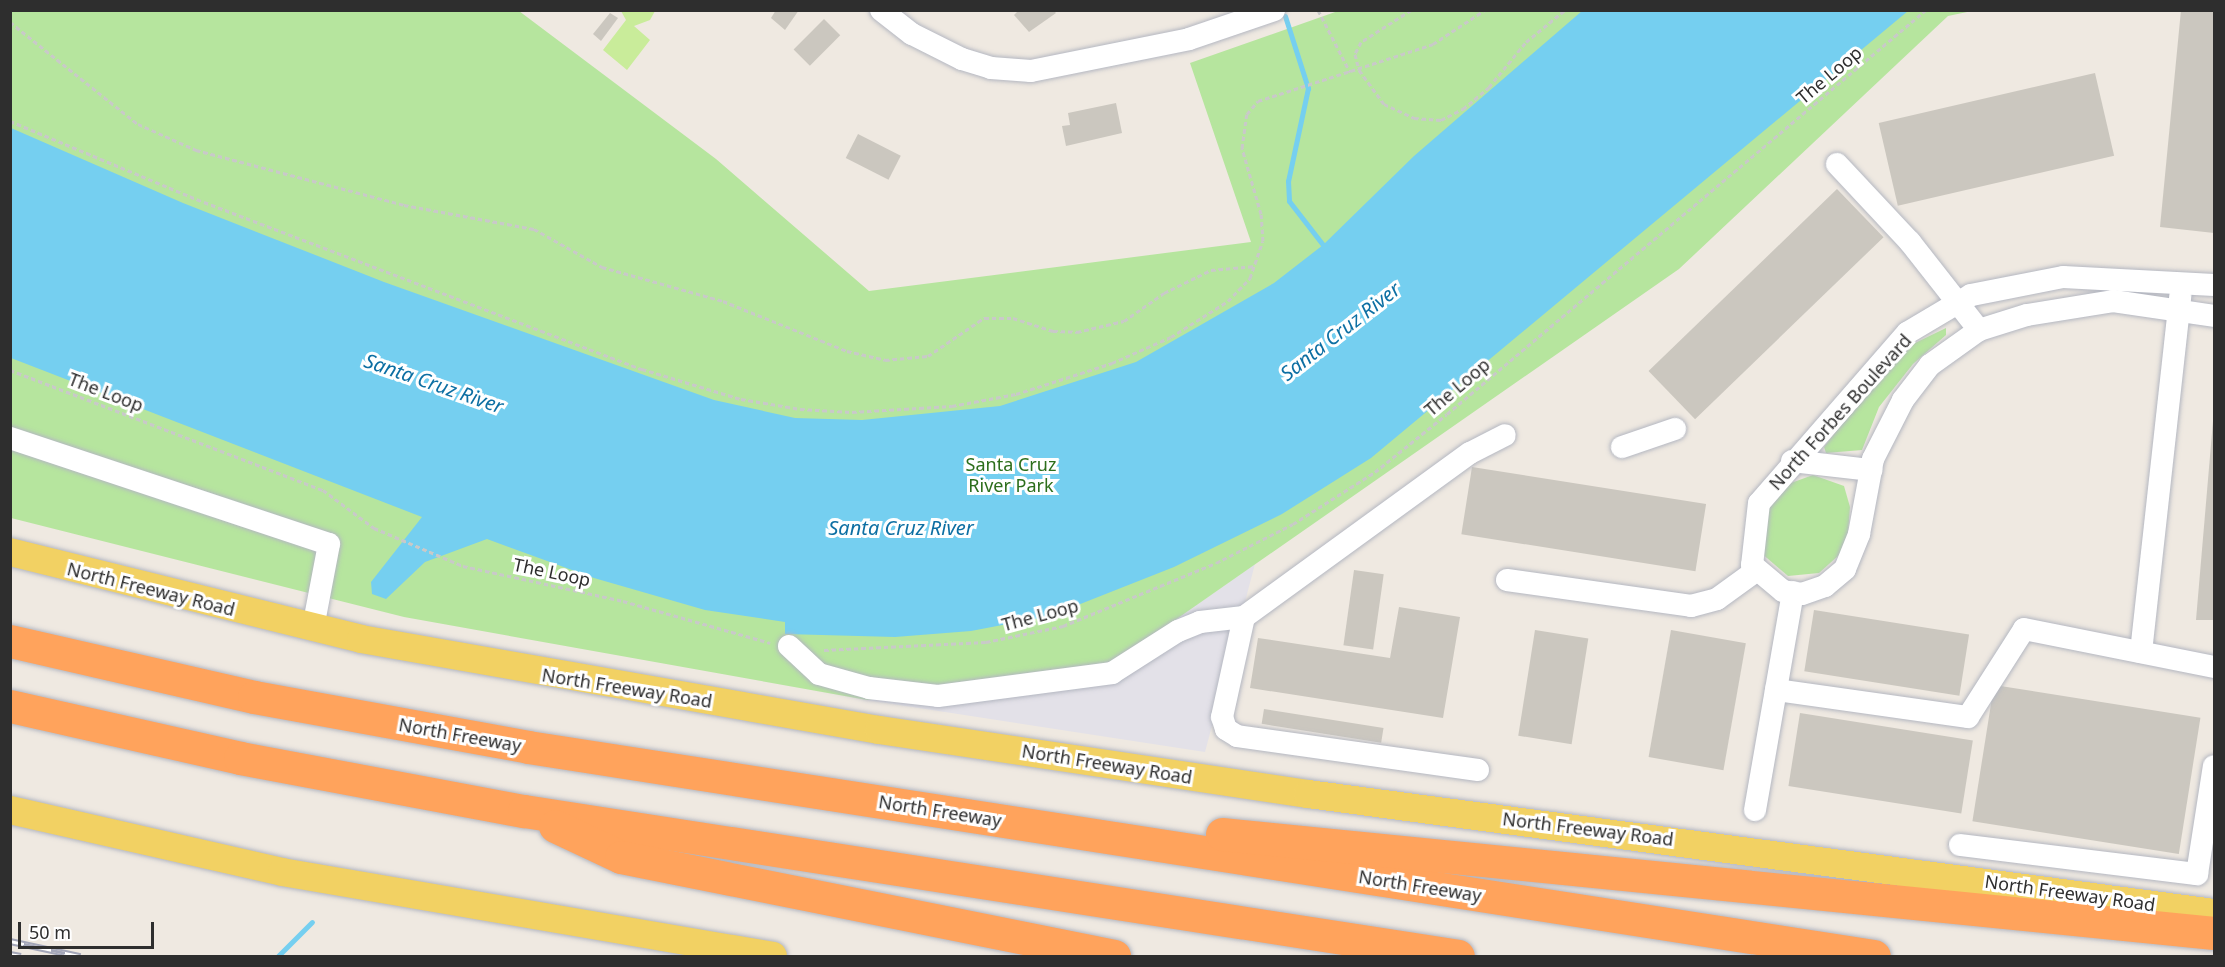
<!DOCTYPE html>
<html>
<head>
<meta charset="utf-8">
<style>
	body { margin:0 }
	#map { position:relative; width:2225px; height:967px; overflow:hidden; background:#efe9e1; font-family:"Noto Sans",sans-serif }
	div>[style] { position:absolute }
	.industrial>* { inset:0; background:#e3e1e8 }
	.green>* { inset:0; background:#b6e59e }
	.pitch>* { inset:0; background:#c9ec9a }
	.water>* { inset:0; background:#75cff0 }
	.stream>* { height:5px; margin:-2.5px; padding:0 2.5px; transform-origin:2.5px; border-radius:2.5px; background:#75cff0 }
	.building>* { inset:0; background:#cbc7bf; transform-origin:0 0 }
	.path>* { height:3px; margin-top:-1.5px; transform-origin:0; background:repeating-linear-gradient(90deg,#c9c9c9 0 4.5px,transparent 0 7.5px) }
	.roads { filter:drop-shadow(0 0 2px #b4b7c1) drop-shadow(0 0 2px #b4b7c1) }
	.minor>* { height:22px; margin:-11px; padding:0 11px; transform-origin:11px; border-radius:11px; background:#fff }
	.major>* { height:28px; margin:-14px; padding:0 14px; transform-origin:14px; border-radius:14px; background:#f2d163 }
	.highway>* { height:33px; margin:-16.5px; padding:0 16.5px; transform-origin:16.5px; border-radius:16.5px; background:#ffa35c }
	.rail>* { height:7px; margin-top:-3.5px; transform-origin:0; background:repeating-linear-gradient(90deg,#fff 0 14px,#a3a6b8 0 28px); box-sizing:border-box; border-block:2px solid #a3a6b8 }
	span { translate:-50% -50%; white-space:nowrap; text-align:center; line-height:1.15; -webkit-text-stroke:6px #fff; paint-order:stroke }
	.street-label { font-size:18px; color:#2e2e2e }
	.park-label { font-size:18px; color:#2c6e1b }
	.water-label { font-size:20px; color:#0d6fa3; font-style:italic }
	.frame { position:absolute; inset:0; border:12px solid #2e2e2e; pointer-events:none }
	.scale { position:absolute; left:18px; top:922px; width:136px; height:27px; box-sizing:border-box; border:3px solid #2e2e2e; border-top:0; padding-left:8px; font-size:18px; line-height:21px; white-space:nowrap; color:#2e2e2e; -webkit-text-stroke:4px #fff; paint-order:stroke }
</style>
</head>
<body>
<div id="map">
	<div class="industrial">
		<i style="clip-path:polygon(1255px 564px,1205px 752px,867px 700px,1115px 662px)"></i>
	</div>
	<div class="green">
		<i style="clip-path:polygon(11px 11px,519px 11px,716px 159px,869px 291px,1251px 242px,1190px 63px,1338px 11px,1972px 11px,1948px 16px,1679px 269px,1115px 662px,867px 700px,404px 617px,11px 518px)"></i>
		<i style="clip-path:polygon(1946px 328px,1946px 335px,1913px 364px,1879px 407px,1862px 450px,1826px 453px,1824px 447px,1876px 380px,1915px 343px)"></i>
		<i style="clip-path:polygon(1813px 475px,1844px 486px,1850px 507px,1847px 548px,1819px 573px,1788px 576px,1760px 552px,1766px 512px,1780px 487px)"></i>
	</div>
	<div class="pitch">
		<i style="clip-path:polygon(621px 11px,655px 11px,650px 20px,634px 26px,650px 40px,627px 70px,603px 50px,626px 20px)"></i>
	</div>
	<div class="water">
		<i style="clip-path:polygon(1582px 11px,1908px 11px,1371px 458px,1282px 514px,1174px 567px,1050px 616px,971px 631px,895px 637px,785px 634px,785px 622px,705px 610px,594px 578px,487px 539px,425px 562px,386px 599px,372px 594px,371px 582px,422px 517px,11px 358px,11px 128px,183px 203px,384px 282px,714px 400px,795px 418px,862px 420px,1000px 406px,1136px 362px,1274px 283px,1323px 245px,1414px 156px)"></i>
	</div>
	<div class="stream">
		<i style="left:1285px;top:16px;width:76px;rotate:72.3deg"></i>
		<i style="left:1308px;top:88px;width:95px;rotate:102.1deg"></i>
		<i style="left:1288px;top:181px;width:20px;rotate:87deg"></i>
		<i style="left:1289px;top:201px;width:62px;rotate:52.2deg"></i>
		<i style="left:278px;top:956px;width:48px;rotate:-45deg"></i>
	</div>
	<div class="building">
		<i style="clip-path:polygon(776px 10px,799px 10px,785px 30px,771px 18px)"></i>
		<i style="clip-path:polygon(1019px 10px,1053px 10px,1056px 13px,1029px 32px,1014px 15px)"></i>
		<i style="clip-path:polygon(2181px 10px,2214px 10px,2214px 233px,2160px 227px)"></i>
		<i style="clip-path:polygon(610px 13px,618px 18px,601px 41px,593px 34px)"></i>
		<i style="left:824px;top:19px;width:23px;height:43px;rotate:45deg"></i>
		<i style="left:2095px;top:73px;width:85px;height:222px;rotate:77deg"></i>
		<i style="clip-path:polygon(1116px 103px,1122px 133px,1066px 146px,1062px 126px,1070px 125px,1068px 113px)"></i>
		<i style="left:858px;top:134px;width:48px;height:27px;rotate:27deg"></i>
		<i style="left:1837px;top:189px;width:67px;height:262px;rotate:46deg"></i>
		<i style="clip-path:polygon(2213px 421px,2214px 620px,2196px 620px)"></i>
		<i style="left:1472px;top:467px;width:237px;height:68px;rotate:9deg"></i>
		<i style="left:1354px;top:570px;width:30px;height:76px;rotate:8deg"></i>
		<i style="clip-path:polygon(1399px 607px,1460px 617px,1443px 718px,1250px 688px,1258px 638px,1390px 658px)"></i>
		<i style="left:1814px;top:610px;width:157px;height:62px;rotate:9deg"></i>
		<i style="left:1535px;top:630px;width:54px;height:107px;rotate:9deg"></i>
		<i style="left:1671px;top:630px;width:76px;height:129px;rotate:10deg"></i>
		<i style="left:1994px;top:685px;width:209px;height:138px;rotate:9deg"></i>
		<i style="left:1264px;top:709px;width:121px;height:15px;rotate:9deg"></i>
		<i style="left:1800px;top:713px;width:175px;height:74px;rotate:9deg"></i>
	</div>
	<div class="path">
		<i style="left:1318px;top:10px;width:70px;rotate:62.7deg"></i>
		<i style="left:1411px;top:10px;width:59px;rotate:147.4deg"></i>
		<i style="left:1361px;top:42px;width:13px;rotate:117deg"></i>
		<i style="left:1355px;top:54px;width:16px;rotate:76deg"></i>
		<i style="left:1359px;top:70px;width:42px;rotate:53.7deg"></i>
		<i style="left:1384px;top:104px;width:33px;rotate:25deg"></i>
		<i style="left:1414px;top:118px;width:27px;rotate:4deg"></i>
		<i style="left:1441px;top:120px;width:25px;rotate:-27deg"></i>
		<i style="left:1463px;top:109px;width:34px;rotate:-40deg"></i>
		<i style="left:1489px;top:87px;width:58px;rotate:-50.6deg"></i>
		<i style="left:1526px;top:42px;width:50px;rotate:-39.4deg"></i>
		<i style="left:10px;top:22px;width:164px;rotate:38.6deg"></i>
		<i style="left:138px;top:124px;width:64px;rotate:24.1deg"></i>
		<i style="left:196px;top:150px;width:215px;rotate:14.8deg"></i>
		<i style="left:404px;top:205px;width:132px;rotate:10.5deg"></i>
		<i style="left:534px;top:229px;width:78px;rotate:29.2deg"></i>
		<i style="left:602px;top:267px;width:126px;rotate:15.7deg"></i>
		<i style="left:723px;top:301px;width:134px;rotate:22deg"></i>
		<i style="left:847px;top:351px;width:39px;rotate:13deg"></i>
		<i style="left:885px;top:360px;width:43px;rotate:-5.3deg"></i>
		<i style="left:928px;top:356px;width:68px;rotate:-34.2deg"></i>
		<i style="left:984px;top:318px;width:29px"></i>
		<i style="left:1013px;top:318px;width:42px;rotate:18deg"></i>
		<i style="left:1053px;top:331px;width:24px;rotate:2deg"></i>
		<i style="left:1077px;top:332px;width:48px;rotate:-13.2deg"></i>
		<i style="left:1124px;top:321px;width:49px;rotate:-35deg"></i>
		<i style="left:1164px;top:293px;width:52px;rotate:-26.1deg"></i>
		<i style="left:1211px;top:270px;width:45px;rotate:-5.1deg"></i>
		<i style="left:10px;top:121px;width:210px;rotate:22.7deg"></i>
		<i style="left:204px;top:202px;width:469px;rotate:20.9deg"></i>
		<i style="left:642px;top:369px;width:103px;rotate:16.9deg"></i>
		<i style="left:741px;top:399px;width:60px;rotate:9.6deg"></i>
		<i style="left:800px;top:409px;width:52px;rotate:3.3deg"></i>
		<i style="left:852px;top:412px;width:100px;rotate:-3.4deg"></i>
		<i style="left:952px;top:406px;width:65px;rotate:-10.6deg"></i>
		<i style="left:1016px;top:394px;width:101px;rotate:-17.9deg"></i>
		<i style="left:1112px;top:363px;width:64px;rotate:-23.8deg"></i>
		<i style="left:1171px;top:337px;width:67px;rotate:-32.3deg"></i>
		<i style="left:1228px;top:301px;width:32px;rotate:-46deg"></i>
		<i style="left:1250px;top:278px;width:39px;rotate:-71deg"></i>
		<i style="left:1263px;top:241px;width:27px;rotate:-94deg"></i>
		<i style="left:1261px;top:214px;width:69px;rotate:-106.1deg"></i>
		<i style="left:1242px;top:148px;width:34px;rotate:-82deg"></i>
		<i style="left:1247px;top:114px;width:17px;rotate:-50deg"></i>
		<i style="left:1258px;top:101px;width:184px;rotate:-18deg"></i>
		<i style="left:1433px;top:44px;width:62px;rotate:-33.2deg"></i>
		<i style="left:10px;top:370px;width:335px;rotate:21deg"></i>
		<i style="left:323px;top:490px;width:64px;rotate:36.7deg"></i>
		<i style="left:374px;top:528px;width:97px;rotate:23.1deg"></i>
		<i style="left:463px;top:566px;width:164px;rotate:12.3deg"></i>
		<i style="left:623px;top:601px;width:153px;rotate:15.9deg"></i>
		<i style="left:824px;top:650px;width:162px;rotate:-2.8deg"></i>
		<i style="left:986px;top:642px;width:79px;rotate:-11.7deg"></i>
		<i style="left:1063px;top:626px;width:165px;rotate:-22.4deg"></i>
		<i style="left:1216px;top:563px;width:86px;rotate:-26.9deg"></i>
		<i style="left:1293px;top:524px;width:97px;rotate:-32.4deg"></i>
		<i style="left:1375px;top:472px;width:92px;rotate:-38.9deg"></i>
		<i style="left:1447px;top:414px;width:627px;rotate:-40.15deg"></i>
	</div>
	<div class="roads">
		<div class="minor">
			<i style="left:881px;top:10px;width:39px;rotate:38deg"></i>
			<i style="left:912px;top:34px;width:56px;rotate:26.6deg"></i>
			<i style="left:962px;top:59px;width:30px;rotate:17deg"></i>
			<i style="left:991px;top:68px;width:40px;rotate:4.3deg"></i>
			<i style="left:1031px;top:71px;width:161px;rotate:-11.4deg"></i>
			<i style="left:1189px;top:39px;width:90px;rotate:-18.8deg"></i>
			<i style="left:1837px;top:164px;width:107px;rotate:46.9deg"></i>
			<i style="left:1910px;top:242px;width:112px;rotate:51.9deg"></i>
			<i style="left:2214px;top:285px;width:151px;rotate:-177deg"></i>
			<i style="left:2063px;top:277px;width:94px;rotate:168.9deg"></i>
			<i style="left:1971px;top:295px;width:74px;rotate:149.3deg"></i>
			<i style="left:1907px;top:333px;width:225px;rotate:131deg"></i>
			<i style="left:1759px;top:503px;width:62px;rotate:96.4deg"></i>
			<i style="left:1752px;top:565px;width:40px;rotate:40deg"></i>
			<i style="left:1783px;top:591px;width:19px;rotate:9deg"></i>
			<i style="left:1802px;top:594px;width:24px;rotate:-19deg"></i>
			<i style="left:1825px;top:586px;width:26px;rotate:-40deg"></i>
			<i style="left:1845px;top:569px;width:38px;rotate:-68deg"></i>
			<i style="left:1859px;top:534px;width:76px;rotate:-79.4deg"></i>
			<i style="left:1873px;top:459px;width:66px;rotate:-63deg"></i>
			<i style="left:1903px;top:400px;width:44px;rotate:-52.4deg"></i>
			<i style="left:1930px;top:365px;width:60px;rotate:-35.5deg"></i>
			<i style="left:1979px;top:330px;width:50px;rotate:-17.4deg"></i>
			<i style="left:2027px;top:315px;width:87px;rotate:-9.2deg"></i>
			<i style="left:2113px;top:301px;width:102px;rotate:8.4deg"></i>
			<i style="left:10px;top:438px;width:336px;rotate:18.4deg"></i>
			<i style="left:329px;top:544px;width:86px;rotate:100.8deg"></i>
			<i style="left:1622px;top:447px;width:56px;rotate:-18.8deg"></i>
			<i style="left:1792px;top:461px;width:80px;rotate:6.5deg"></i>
			<i style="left:1507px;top:580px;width:186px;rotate:8deg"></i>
			<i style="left:1691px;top:606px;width:27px;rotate:-15deg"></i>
			<i style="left:1717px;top:599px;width:49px;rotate:-35.9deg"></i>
			<i style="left:789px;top:646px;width:41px;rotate:43deg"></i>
			<i style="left:819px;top:674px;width:52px;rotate:15.6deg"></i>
			<i style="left:869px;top:688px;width:69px;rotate:6.6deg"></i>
			<i style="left:938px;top:696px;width:176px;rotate:-7.5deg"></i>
			<i style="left:1112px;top:673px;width:78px;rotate:-32.5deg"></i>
			<i style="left:1178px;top:631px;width:24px;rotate:-22deg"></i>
			<i style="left:1200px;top:622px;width:44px;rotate:-6.5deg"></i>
			<i style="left:2141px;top:652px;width:358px;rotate:-83.7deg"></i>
			<i style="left:1776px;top:690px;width:194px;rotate:8deg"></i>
			<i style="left:1968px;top:717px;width:104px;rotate:-57.5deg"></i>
			<i style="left:2024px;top:629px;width:194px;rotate:11.3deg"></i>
			<i style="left:1478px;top:770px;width:243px;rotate:-172deg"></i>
			<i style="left:1237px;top:736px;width:13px;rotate:-148deg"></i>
			<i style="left:1226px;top:729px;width:13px;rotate:-108deg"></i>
			<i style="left:1222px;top:717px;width:102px;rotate:-77.6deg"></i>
			<i style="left:1244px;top:617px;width:279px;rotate:-36deg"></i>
			<i style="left:1470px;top:453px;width:39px;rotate:-27deg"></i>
			<i style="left:1755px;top:810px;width:221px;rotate:-80.1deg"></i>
			<i style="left:1960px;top:845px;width:239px;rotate:7deg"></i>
			<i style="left:2197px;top:874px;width:109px;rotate:-81.1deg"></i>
		</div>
		<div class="major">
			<i style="left:10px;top:552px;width:362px;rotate:13.9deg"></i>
			<i style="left:361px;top:639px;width:526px;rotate:9.96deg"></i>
			<i style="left:879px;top:730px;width:434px;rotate:8.5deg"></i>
			<i style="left:1308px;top:794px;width:914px;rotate:7.48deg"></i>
			<i style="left:10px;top:810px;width:279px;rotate:12.8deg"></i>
			<i style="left:282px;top:872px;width:498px;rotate:9.7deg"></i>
		</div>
		<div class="highway">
			<i style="left:10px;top:641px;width:250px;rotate:12.9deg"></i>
			<i style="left:254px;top:697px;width:279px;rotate:10.3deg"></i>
			<i style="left:528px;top:747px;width:1362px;rotate:8.83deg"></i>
			<i style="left:10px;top:706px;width:236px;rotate:12.7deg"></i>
			<i style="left:240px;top:758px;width:289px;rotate:10.6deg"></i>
			<i style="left:524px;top:811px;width:945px;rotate:8.82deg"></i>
			<i style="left:555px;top:826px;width:73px;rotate:25.2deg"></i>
			<i style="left:621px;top:857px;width:503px;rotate:11.35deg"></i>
			<i style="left:1222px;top:834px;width:997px;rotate:5.7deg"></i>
		</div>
	</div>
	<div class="rail">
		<i style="left:10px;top:941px;width:72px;rotate:12.1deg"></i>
		<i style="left:10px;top:954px;width:11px;rotate:10deg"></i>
	</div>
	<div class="street-label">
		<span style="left:1829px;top:75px;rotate:-40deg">The Loop</span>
		<span style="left:1457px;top:387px;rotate:-40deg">The Loop</span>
		<span style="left:106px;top:392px;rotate:21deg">The Loop</span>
		<span style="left:1840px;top:412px;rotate:-48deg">North Forbes Boulevard</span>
		<span style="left:552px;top:572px;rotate:12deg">The Loop</span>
		<span style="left:151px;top:589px;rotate:14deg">North Freeway Road</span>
		<span style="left:1040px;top:615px;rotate:-15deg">The Loop</span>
		<span style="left:627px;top:688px;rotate:9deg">North Freeway Road</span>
		<span style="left:460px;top:735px;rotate:10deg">North Freeway</span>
		<span style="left:1107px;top:764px;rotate:9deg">North Freeway Road</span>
		<span style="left:940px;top:811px;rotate:9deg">North Freeway</span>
		<span style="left:1588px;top:829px;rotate:7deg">North Freeway Road</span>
		<span style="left:1420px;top:886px;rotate:9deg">North Freeway</span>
		<span style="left:2070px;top:893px;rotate:8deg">North Freeway Road</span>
	</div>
	<div class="park-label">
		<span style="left:1011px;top:475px">Santa Cruz<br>River Park</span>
	</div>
	<div class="water-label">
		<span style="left:1340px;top:331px;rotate:-38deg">Santa Cruz River</span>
		<span style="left:434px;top:383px;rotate:19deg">Santa Cruz River</span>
		<span style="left:901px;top:527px">Santa Cruz River</span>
	</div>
	<div class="frame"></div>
	<div class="scale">50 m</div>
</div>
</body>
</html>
